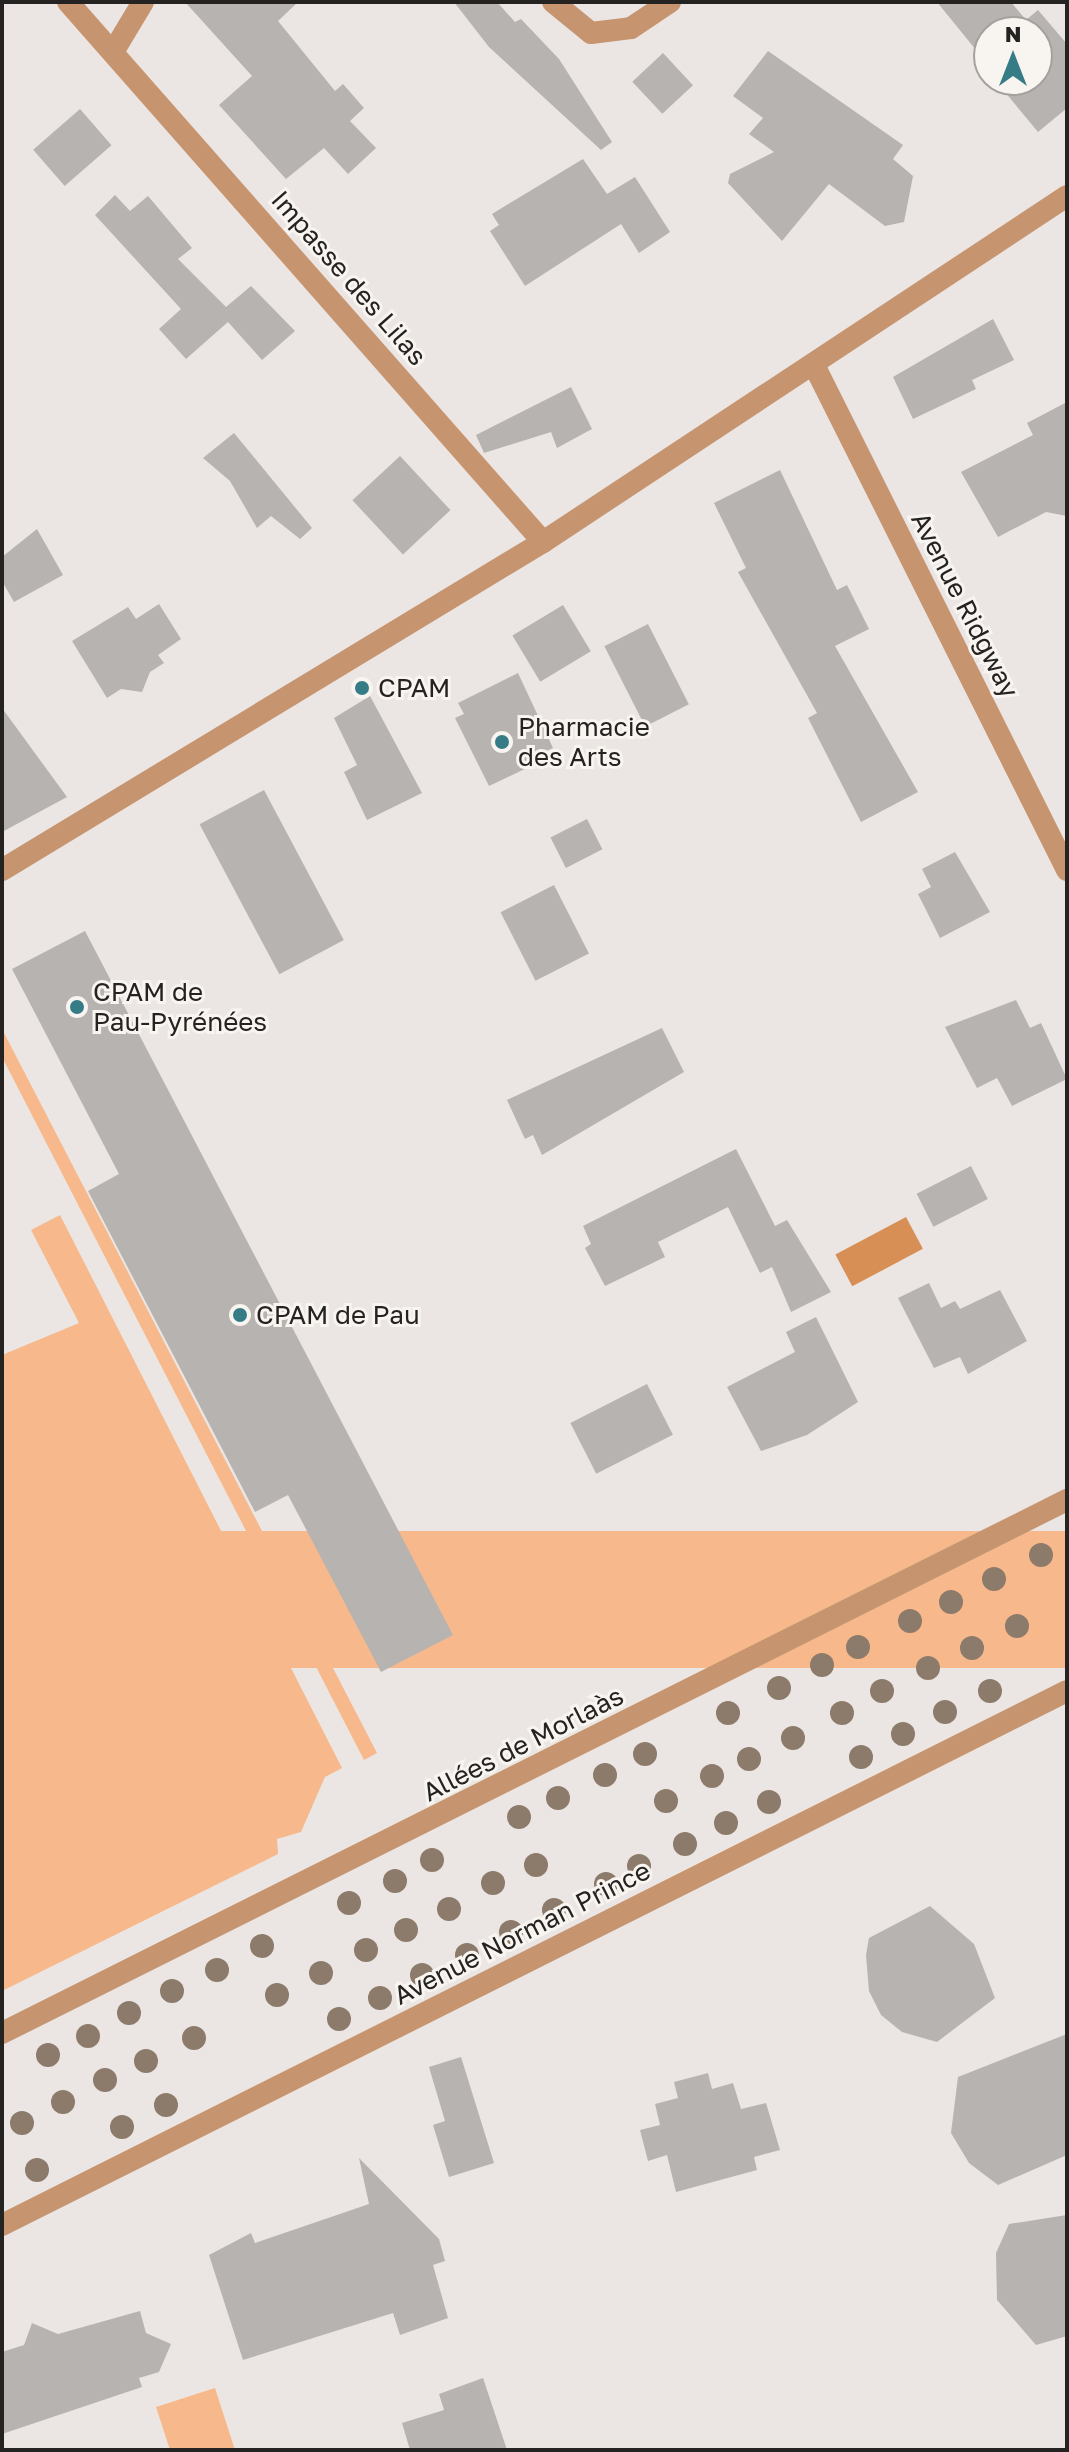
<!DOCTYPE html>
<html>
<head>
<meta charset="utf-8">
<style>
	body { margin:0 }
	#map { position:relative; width:1069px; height:2452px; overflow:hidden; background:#ebe6e3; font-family:"Golos Text",sans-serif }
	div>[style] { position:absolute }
	.green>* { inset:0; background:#f7b98c; transform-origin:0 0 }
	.water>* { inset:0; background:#d78f56; transform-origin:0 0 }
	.building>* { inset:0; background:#b7b3b0; transform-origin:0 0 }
	.minor>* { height:22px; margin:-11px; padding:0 11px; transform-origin:11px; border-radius:11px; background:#c69570 }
	.tertiary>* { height:22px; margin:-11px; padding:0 11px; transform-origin:11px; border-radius:11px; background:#c69570 }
	.trees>* { width:24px; height:24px; margin:-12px; border-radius:50%; background:#8c7a6b }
	.dots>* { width:22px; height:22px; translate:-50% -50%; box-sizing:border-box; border:4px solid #f8f4f0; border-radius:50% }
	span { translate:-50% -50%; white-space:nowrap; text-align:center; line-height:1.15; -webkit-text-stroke:6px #f8f4f0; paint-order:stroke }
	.street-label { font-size:26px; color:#252322 }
	.poi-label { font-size:26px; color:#252322 }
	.left { translate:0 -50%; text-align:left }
	.frame { position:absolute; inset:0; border:4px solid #252322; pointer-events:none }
	.north { position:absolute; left:973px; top:16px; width:80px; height:80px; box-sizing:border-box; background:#f8f4f0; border:2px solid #a4a09e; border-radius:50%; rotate:0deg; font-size:22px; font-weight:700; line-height:32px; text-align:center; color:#252322 }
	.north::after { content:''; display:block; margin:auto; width:28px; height:36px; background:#357c86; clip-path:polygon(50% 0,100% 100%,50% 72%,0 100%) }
</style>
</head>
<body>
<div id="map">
	<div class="green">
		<i style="clip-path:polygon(2px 1029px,377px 1753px,364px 1760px,2px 1057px)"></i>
		<i style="clip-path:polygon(60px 1215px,342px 1768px,325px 1777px,301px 1832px,277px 1839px,278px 1854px,2px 1991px,2px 1355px,79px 1323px,31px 1230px)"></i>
		<i style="left:1067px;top:1531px;width:137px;height:1190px;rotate:90deg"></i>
		<i style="clip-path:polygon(215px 2388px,235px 2450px,170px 2450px,156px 2407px)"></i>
	</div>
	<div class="water">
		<i style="left:906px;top:1217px;width:36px;height:80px;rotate:62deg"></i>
	</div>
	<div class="building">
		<i style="clip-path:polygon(185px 2px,298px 2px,278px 21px,335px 91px,343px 84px,364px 108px,350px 121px,376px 148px,348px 174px,324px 148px,286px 179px,219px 105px,252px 76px)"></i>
		<i style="clip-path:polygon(454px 2px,497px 2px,515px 22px,521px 19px,559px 59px,612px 142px,601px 150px,489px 47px)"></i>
		<i style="clip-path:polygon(937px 2px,1011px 2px,1026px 20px,1038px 10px,1067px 44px,1067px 108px,1038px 132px,995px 80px,1037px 80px,1037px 32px,989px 32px,989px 66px)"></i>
		<i style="clip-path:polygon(768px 51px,903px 145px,893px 159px,913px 176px,904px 222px,885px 226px,829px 184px,782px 241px,728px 183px,730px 174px,774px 152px,749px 134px,763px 118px,733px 96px)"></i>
		<i style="left:663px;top:53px;width:44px;height:42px;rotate:47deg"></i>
		<i style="left:80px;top:109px;width:48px;height:62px;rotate:49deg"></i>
		<i style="clip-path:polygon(583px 159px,607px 194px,635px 177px,670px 232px,639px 253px,621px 224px,525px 286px,490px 231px,499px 225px,492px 214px)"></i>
		<i style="clip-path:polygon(115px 195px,130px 211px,148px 196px,192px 248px,178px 259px,226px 307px,251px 286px,295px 331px,262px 360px,228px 322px,186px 359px,159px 329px,181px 309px,95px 215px)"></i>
		<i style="clip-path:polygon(993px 319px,1014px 360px,972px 380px,976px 389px,913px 419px,893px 377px)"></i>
		<i style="clip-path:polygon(571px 387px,592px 429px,557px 448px,551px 432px,484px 453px,476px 435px)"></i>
		<i style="clip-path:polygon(1067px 402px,1067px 516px,1046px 512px,998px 537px,961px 472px,1033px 435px,1027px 423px)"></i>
		<i style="clip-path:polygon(234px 433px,312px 528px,300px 539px,271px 516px,257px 528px,230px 481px,203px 458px)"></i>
		<i style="left:400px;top:456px;width:74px;height:65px;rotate:47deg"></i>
		<i style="clip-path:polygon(780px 470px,837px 590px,847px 585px,869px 629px,835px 646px,918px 792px,861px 822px,808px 718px,817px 713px,738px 572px,746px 568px,714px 503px)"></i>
		<i style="clip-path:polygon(37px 529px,63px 575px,14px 602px,2px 581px,2px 557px)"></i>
		<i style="clip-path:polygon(159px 604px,181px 639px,158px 655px,164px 663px,150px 672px,142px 692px,121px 689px,107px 698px,72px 641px,128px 607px,136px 619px)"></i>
		<i style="left:563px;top:605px;width:54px;height:59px;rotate:59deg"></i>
		<i style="left:648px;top:624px;width:90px;height:49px;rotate:63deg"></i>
		<i style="clip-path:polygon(518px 673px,553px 748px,542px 753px,546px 759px,489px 786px,455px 718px,464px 714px,458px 703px)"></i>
		<i style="clip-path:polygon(370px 696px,422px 793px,367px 820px,344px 772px,357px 765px,334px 718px)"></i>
		<i style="clip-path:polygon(2px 708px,67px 797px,2px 832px)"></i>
		<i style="left:264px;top:790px;width:170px;height:73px;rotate:62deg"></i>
		<i style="left:587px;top:819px;width:34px;height:41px;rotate:63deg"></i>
		<i style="clip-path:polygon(955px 852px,990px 912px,940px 938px,918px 894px,931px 887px,922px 869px)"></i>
		<i style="left:554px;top:885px;width:77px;height:60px;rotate:63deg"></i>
		<i style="clip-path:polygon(85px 931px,453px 1635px,381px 1672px,288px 1495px,255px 1512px,88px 1191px,119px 1174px,12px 969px)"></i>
		<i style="clip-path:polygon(1016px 1000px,1030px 1028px,1041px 1023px,1067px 1079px,1012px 1106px,997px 1078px,977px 1088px,945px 1027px)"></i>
		<i style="clip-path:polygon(662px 1028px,684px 1072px,542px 1155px,533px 1135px,525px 1139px,507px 1100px)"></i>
		<i style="clip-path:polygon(736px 1149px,775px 1226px,787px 1220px,831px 1292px,791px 1312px,772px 1267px,760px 1273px,728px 1207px,658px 1242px,665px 1257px,605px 1286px,585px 1248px,591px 1244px,583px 1226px)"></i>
		<i style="left:971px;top:1166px;width:37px;height:61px;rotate:63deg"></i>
		<i style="clip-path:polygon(929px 1283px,941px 1308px,955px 1301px,960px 1309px,1000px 1290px,1027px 1341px,968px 1374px,960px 1357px,934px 1368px,898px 1298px)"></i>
		<i style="clip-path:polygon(816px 1317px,858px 1402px,807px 1435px,761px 1451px,727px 1387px,795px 1352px,786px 1332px)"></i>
		<i style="left:647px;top:1384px;width:57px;height:86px;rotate:63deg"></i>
		<i style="clip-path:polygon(930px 1906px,974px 1944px,995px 1998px,937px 2042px,902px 2032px,881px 2015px,869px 1991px,866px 1955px,869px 1938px)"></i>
		<i style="clip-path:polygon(1067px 2034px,1067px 2155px,998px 2185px,969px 2163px,951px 2133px,958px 2077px)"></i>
		<i style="clip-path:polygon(461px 2057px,494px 2163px,449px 2177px,433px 2125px,445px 2121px,429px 2067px)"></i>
		<i style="clip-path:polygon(708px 2073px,712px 2089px,733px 2083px,741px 2109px,766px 2103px,780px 2150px,754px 2157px,757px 2170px,676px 2192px,667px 2155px,648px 2161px,640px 2130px,660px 2125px,655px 2104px,678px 2098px,674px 2082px)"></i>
		<i style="clip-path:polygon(359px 2158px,439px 2239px,445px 2261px,433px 2265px,448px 2318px,400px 2335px,393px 2313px,243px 2360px,209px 2255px,251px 2233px,255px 2243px,369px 2204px)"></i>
		<i style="clip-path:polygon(1067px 2215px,1067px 2336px,1036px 2345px,997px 2300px,996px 2253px,1009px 2224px)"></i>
		<i style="clip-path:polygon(140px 2311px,146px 2333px,171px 2344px,159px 2372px,139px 2378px,142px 2387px,2px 2434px,2px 2352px,24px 2345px,32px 2323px,58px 2334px)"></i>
		<i style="clip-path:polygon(483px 2378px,507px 2450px,410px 2450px,402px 2423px,444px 2410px,439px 2394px)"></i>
	</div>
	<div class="minor">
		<i style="left:68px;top:2px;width:719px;rotate:48.66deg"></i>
		<i style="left:553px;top:2px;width:49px;rotate:39.2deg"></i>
		<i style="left:591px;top:33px;width:40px;rotate:-7.1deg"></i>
		<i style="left:631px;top:28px;width:47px;rotate:-33.7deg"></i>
		<i style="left:113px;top:52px;width:58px;rotate:-59deg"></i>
		<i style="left:814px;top:365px;width:565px;rotate:63.39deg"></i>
	</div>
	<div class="tertiary">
		<i style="left:2px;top:870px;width:633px;rotate:-31.23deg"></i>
		<i style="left:543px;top:542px;width:628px;rotate:-33.44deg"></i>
		<i style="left:2px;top:2033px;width:1191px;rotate:-26.59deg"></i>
		<i style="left:2px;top:2225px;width:1191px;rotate:-26.63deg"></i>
	</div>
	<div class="trees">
		<i style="left:1041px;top:1555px"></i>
		<i style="left:994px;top:1579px"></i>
		<i style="left:951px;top:1602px"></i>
		<i style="left:910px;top:1621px"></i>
		<i style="left:1017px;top:1626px"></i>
		<i style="left:858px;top:1647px"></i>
		<i style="left:972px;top:1648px"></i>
		<i style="left:822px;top:1665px"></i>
		<i style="left:928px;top:1668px"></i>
		<i style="left:779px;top:1688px"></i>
		<i style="left:882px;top:1691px"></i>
		<i style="left:990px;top:1691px"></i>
		<i style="left:945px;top:1712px"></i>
		<i style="left:728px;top:1713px"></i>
		<i style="left:842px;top:1713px"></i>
		<i style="left:903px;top:1734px"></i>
		<i style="left:793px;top:1738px"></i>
		<i style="left:645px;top:1754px"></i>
		<i style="left:861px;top:1757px"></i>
		<i style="left:749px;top:1759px"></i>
		<i style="left:605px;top:1775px"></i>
		<i style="left:712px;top:1776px"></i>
		<i style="left:558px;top:1798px"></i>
		<i style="left:666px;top:1801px"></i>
		<i style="left:769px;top:1802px"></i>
		<i style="left:519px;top:1817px"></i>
		<i style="left:726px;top:1823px"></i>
		<i style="left:685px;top:1844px"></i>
		<i style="left:432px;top:1860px"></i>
		<i style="left:536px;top:1865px"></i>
		<i style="left:639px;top:1866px"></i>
		<i style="left:395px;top:1881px"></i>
		<i style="left:493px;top:1883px"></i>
		<i style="left:606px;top:1884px"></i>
		<i style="left:349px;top:1903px"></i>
		<i style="left:449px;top:1909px"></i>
		<i style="left:554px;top:1910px"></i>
		<i style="left:406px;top:1930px"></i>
		<i style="left:511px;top:1932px"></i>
		<i style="left:262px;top:1946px"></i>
		<i style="left:366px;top:1950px"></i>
		<i style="left:467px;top:1955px"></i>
		<i style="left:217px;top:1970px"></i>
		<i style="left:321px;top:1973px"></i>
		<i style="left:422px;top:1975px"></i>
		<i style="left:172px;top:1991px"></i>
		<i style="left:277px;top:1995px"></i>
		<i style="left:380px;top:1998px"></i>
		<i style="left:129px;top:2013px"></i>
		<i style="left:339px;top:2019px"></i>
		<i style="left:88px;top:2036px"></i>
		<i style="left:194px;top:2038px"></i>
		<i style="left:48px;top:2055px"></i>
		<i style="left:146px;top:2061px"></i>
		<i style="left:105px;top:2080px"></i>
		<i style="left:63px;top:2102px"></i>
		<i style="left:166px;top:2105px"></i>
		<i style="left:22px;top:2123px"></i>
		<i style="left:122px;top:2127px"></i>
		<i style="left:37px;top:2170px"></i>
	</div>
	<div class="dots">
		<i style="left:362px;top:688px;background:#357c86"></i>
		<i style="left:502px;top:742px;background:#357c86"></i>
		<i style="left:77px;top:1007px;background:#357c86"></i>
		<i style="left:240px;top:1315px;background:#357c86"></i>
	</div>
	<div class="street-label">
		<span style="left:349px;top:278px;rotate:49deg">Impasse des Lilas</span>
		<span style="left:965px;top:605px;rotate:63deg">Avenue Ridgway</span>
		<span style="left:523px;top:1744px;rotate:-27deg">Allées de Morlaàs</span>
		<span style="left:522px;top:1933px;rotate:-27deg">Avenue Norman Prince</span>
	</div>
	<div class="poi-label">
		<span class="left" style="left:378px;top:688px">CPAM</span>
		<span class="left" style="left:518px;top:742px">Pharmacie<br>des Arts</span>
		<span class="left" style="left:93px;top:1007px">CPAM de<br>Pau-Pyrénées</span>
		<span class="left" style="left:256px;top:1315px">CPAM de Pau</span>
	</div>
	<div class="frame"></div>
	<div class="north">N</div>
</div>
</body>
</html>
